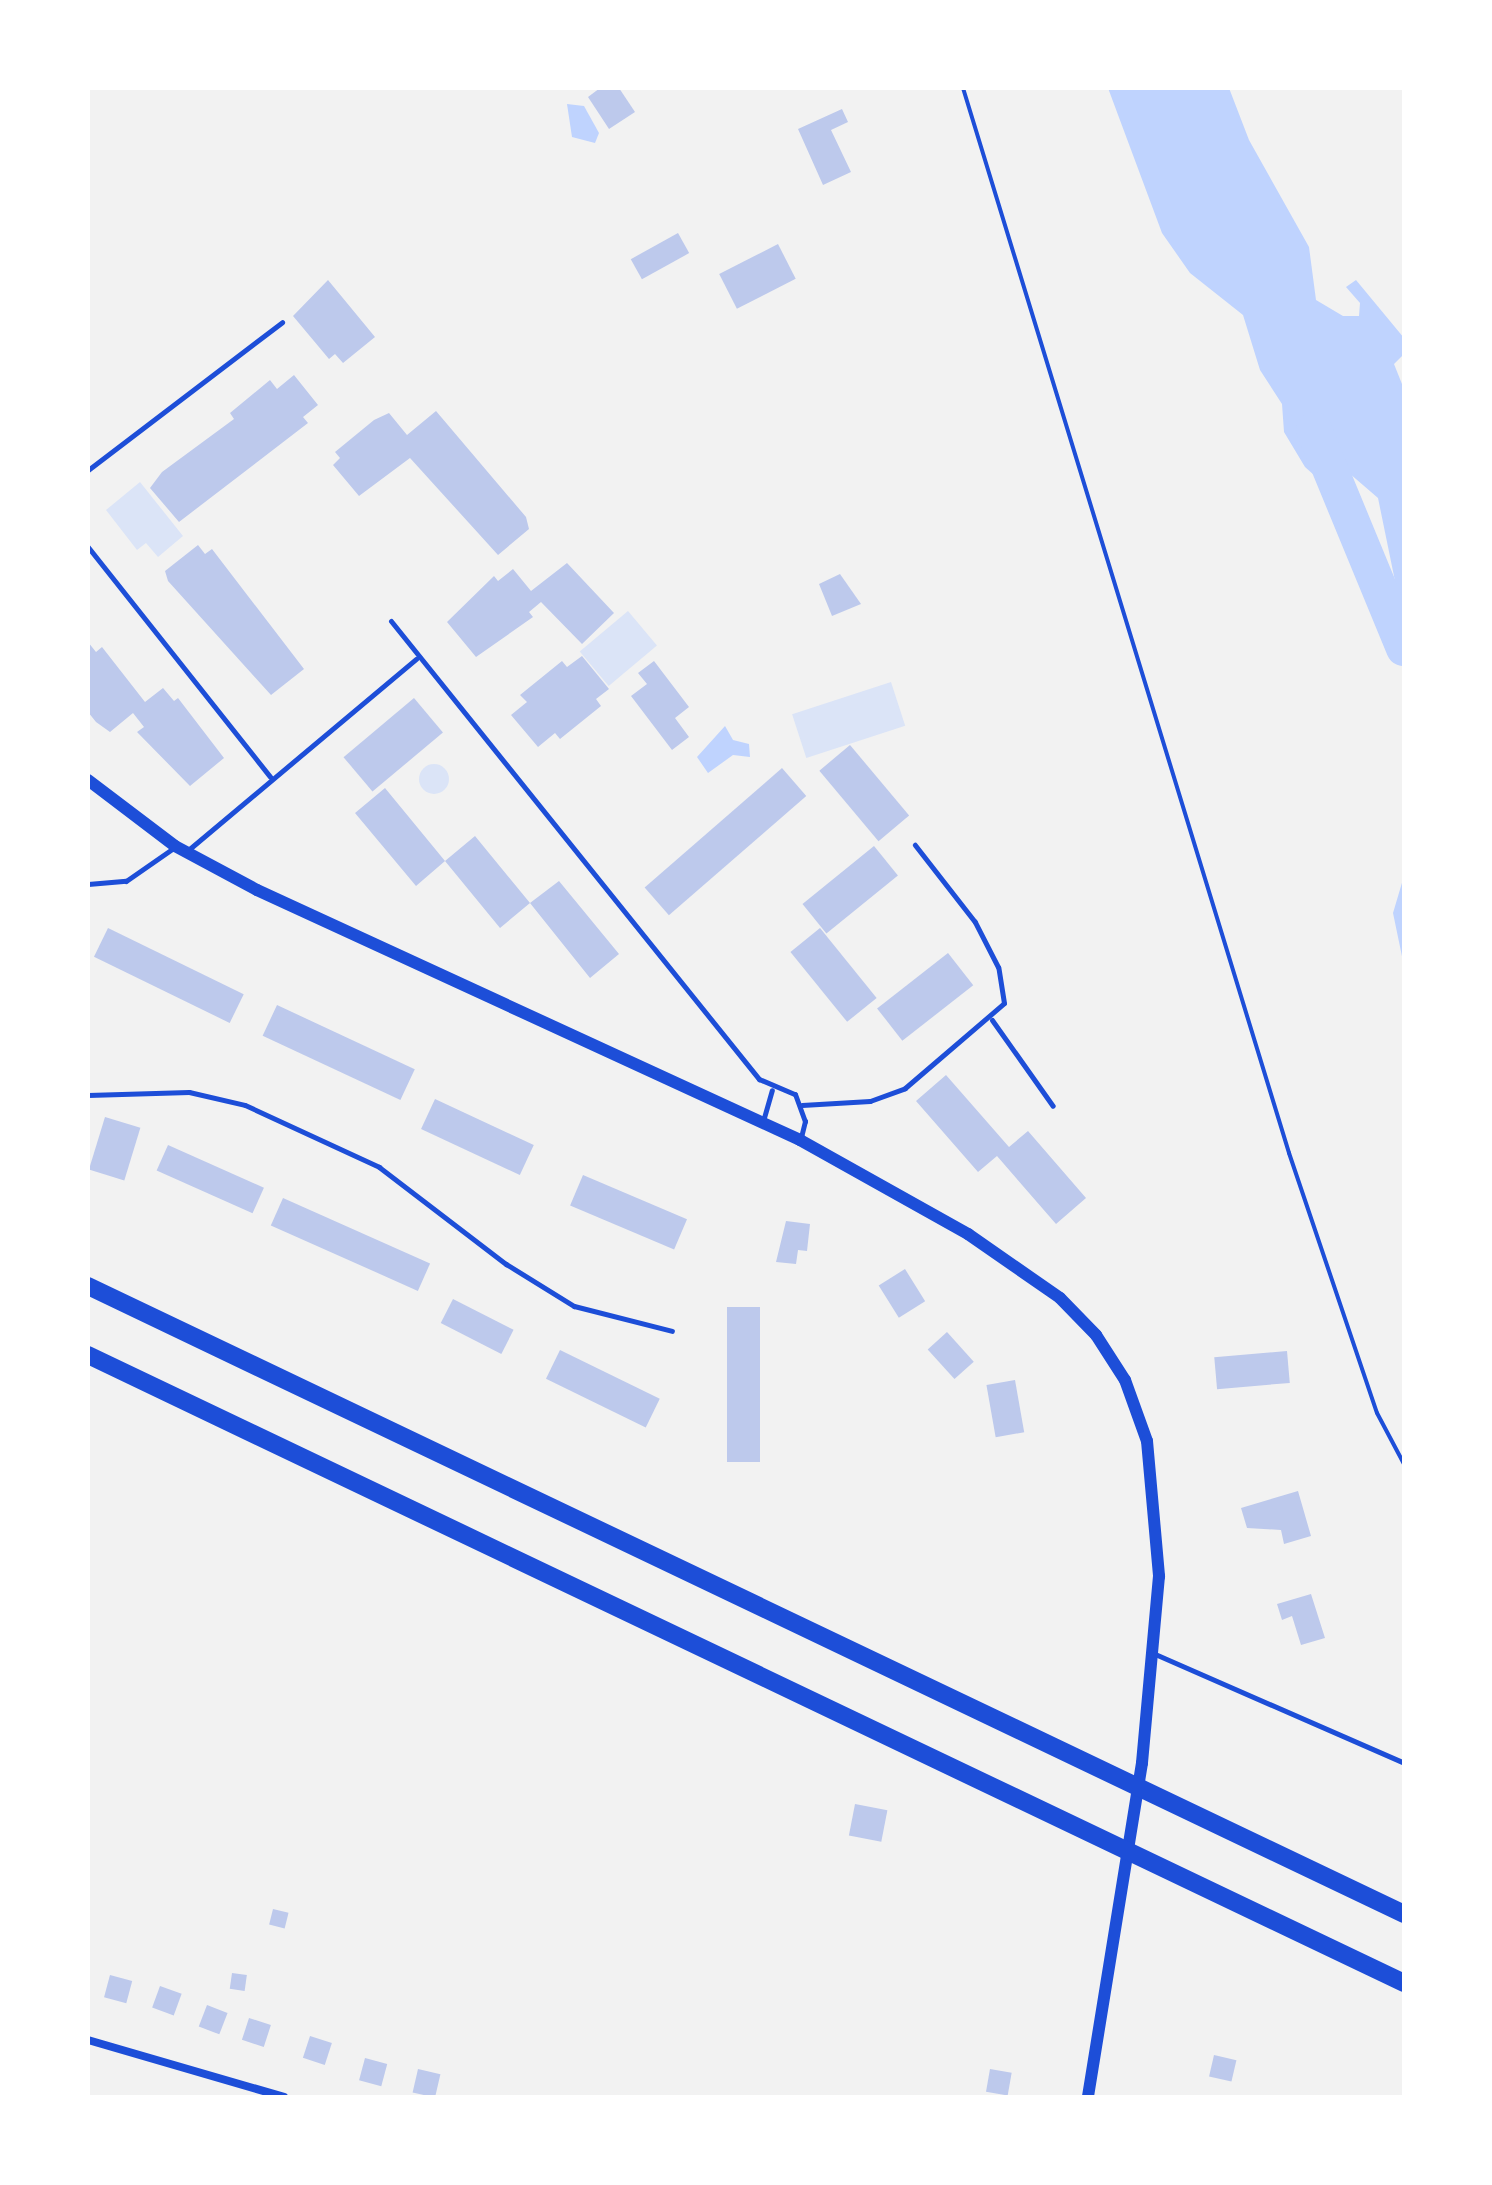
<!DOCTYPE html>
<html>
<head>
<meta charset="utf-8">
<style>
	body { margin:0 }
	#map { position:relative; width:1492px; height:2185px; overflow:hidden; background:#f2f2f2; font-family:Lora,serif }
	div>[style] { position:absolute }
	.green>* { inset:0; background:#dbe4f7; transform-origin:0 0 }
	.round { border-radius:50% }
	.water>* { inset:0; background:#bfd3fe }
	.river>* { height:36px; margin:-18px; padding:0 18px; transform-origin:18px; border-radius:18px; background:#bfd3fe }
	.building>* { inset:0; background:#bdc9ec; transform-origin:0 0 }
	.path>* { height:4px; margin:-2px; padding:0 2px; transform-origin:2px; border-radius:2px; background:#1d4ed8 }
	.service>* { height:5px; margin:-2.5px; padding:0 2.5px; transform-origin:2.5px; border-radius:2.5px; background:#1d4ed8 }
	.minor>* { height:8px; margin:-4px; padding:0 4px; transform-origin:4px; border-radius:4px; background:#1d4ed8 }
	.tertiary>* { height:12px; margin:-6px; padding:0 6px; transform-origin:6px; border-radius:6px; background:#1d4ed8 }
	.motorway>* { height:18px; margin:-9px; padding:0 9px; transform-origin:9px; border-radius:9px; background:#1d4ed8 }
	span { translate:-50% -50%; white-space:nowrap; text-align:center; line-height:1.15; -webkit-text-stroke:8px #fff; paint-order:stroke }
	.frame { position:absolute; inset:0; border:90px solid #fff; pointer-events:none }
</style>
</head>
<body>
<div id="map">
	<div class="green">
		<i style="clip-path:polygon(140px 482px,183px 536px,158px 557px,146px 543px,137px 550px,106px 510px)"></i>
		<i style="left:628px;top:611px;width:45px;height:63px;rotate:50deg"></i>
		<i style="left:891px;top:682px;width:46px;height:104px;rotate:72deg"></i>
		<i class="round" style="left:419px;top:764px;width:30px;height:30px"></i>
	</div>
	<div class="water">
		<i style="clip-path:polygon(1108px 88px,1229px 88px,1249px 140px,1309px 247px,1316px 300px,1343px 316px,1359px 316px,1360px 303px,1346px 287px,1356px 280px,1404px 338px,1404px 354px,1394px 364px,1404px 389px,1404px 625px,1378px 498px,1349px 473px,1314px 475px,1305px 467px,1284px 432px,1282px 404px,1260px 370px,1243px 315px,1190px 273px,1162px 233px)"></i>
		<i style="clip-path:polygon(567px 104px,584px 106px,599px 133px,595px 143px,572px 137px)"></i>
		<i style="clip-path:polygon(725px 726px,733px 740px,749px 744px,750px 757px,733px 755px,708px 773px,697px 757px)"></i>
		<i style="clip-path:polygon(1404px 876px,1404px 1045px,1404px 966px,1393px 913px)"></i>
	</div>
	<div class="river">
		<i style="left:1314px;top:430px;width:236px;rotate:67.6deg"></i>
	</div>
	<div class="building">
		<i style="clip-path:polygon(600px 88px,619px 88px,635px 112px,609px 129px,588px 97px)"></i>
		<i style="clip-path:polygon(842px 109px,848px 122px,831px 130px,851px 172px,823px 185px,798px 129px)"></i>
		<i style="left:678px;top:233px;width:23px;height:54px;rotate:61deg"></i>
		<i style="left:778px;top:244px;width:39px;height:66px;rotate:63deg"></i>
		<i style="clip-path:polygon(328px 280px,375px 337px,343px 363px,335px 354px,329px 359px,293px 316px)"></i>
		<i style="clip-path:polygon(294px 375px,318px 405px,303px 417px,308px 423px,179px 522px,150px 488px,162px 472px,234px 419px,230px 413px,270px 380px,277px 389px)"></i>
		<i style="clip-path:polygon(436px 411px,526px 517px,529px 529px,498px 555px,410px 458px,359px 496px,333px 465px,340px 458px,335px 452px,374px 420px,389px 413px,407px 435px)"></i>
		<i style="clip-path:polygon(198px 545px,205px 554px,212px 549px,304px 669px,271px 695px,168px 581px,165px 571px)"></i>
		<i style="clip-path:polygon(567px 563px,614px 613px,582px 644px,541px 602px,529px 612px,533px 617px,476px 657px,447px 622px,494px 576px,498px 581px,513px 569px,531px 591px)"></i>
		<i style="clip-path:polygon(840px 574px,861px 604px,832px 616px,819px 584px)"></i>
		<i style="clip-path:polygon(88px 642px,96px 652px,102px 647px,145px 702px,163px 688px,174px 701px,178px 698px,224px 758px,190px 786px,137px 732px,144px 727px,133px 713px,110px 732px,96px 722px,88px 712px)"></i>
		<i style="clip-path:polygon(582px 656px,609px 689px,596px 699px,601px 706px,560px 739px,555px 733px,538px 747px,511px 715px,527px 702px,520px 695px,562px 661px,567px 667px)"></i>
		<i style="clip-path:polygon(654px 661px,689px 707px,675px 718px,689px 737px,672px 750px,631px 696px,647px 684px,638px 673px)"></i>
		<i style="left:414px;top:698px;width:45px;height:92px;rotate:50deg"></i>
		<i style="left:850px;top:745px;width:92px;height:40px;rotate:50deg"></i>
		<i style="left:782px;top:768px;width:37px;height:182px;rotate:49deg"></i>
		<i style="clip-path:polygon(385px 788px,445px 861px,475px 836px,530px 903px,559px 881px,619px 954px,590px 978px,530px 903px,500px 928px,445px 861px,416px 886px,355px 813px)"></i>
		<i style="left:874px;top:846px;width:38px;height:92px;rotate:51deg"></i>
		<i style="left:108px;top:928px;width:151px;height:32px;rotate:26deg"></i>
		<i style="left:820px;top:928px;width:90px;height:38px;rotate:51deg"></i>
		<i style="left:948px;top:953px;width:41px;height:90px;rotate:52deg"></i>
		<i style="left:277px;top:1005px;width:152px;height:34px;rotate:25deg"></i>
		<i style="clip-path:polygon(946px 1075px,1009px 1147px,1028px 1131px,1086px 1198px,1056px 1224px,997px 1156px,978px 1172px,916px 1101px)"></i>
		<i style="left:435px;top:1099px;width:109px;height:33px;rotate:25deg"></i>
		<i style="left:105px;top:1117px;width:37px;height:55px;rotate:17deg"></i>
		<i style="left:168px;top:1145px;width:105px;height:28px;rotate:24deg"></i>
		<i style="left:583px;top:1175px;width:113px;height:33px;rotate:23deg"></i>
		<i style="left:283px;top:1198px;width:161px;height:30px;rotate:24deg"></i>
		<i style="clip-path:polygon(786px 1221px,810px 1224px,807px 1251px,798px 1250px,796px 1264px,776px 1262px)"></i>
		<i style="left:905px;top:1269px;width:38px;height:31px;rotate:58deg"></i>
		<i style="left:453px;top:1299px;width:68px;height:27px;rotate:27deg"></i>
		<i style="left:727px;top:1307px;width:33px;height:155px"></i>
		<i style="left:947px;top:1332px;width:40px;height:26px;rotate:48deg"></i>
		<i style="left:560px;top:1350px;width:111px;height:32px;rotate:26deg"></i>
		<i style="left:1287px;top:1351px;width:32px;height:73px;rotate:85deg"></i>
		<i style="left:1015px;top:1380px;width:53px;height:29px;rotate:80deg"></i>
		<i style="clip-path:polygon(1298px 1491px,1311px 1536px,1284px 1544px,1281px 1530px,1247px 1528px,1241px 1508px)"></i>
		<i style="clip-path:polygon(1311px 1594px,1325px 1638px,1301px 1645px,1292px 1616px,1282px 1620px,1277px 1604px)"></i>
		<i style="left:855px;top:1804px;width:33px;height:32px;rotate:11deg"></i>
		<i style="left:273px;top:1909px;width:16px;height:16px;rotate:14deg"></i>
		<i style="left:232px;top:1973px;width:15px;height:16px;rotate:8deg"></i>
		<i style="left:110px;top:1975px;width:23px;height:23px;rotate:15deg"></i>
		<i style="left:160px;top:1986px;width:23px;height:23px;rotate:20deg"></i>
		<i style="left:207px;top:2005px;width:22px;height:23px;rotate:21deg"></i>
		<i style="left:249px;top:2018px;width:23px;height:23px;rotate:18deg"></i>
		<i style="left:310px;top:2036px;width:23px;height:23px;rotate:18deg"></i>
		<i style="left:1214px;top:2055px;width:23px;height:22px;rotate:13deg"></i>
		<i style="left:365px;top:2058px;width:23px;height:23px;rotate:15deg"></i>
		<i style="left:418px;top:2069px;width:23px;height:24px;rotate:13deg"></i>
		<i style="left:990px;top:2069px;width:22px;height:23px;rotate:10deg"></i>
	</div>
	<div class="path">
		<i style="left:963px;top:88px;width:1114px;rotate:72.98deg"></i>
		<i style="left:1289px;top:1153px;width:274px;rotate:71.3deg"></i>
		<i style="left:1377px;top:1413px;width:58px;rotate:62.1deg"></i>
	</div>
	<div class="service">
		<i style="left:88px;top:470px;width:244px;rotate:-37.3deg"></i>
		<i style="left:88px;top:547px;width:293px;rotate:51.6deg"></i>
		<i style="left:391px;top:621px;width:588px;rotate:51.22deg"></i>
		<i style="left:759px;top:1079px;width:39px;rotate:23deg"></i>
		<i style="left:795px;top:1094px;width:29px;rotate:70deg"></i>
		<i style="left:805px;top:1121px;width:16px;rotate:104deg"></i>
		<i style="left:187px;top:851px;width:299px;rotate:-40deg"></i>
		<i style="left:88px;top:884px;width:38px;rotate:-5deg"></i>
		<i style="left:126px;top:881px;width:60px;rotate:-34.8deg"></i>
		<i style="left:992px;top:1020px;width:105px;rotate:54.7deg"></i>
		<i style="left:88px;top:1095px;width:101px;rotate:-1.7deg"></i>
		<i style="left:189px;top:1092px;width:57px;rotate:13.1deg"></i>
		<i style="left:245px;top:1105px;width:148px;rotate:24.8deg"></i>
		<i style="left:379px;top:1167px;width:160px;rotate:37.4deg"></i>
		<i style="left:506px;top:1264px;width:80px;rotate:31.7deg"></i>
		<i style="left:574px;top:1306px;width:101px;rotate:14.3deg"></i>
		<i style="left:802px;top:1105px;width:68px;rotate:-3.4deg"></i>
		<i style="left:870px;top:1101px;width:37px;rotate:-20deg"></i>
		<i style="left:905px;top:1088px;width:130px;rotate:-40.6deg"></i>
		<i style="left:1004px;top:1003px;width:36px;rotate:-99deg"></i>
		<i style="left:998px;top:967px;width:51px;rotate:-117.1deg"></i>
		<i style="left:975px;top:922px;width:98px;rotate:-127.9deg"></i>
		<i style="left:763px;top:1121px;width:32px;rotate:-74deg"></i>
		<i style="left:1155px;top:1654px;width:272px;rotate:23.6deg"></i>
	</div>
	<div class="minor">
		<i style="left:88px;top:2040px;width:204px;rotate:16.2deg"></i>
	</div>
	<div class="tertiary">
		<i style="left:88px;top:780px;width:109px;rotate:37.2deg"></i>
		<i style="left:175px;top:846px;width:93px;rotate:28.2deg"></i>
		<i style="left:257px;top:890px;width:598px;rotate:24.72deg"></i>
		<i style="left:800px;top:1140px;width:193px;rotate:29.2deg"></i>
		<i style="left:968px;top:1234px;width:112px;rotate:34.8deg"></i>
		<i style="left:1060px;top:1298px;width:52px;rotate:45.8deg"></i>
		<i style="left:1096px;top:1335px;width:54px;rotate:57.2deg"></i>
		<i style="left:1125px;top:1380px;width:65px;rotate:70.2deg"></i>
		<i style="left:1147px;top:1441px;width:136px;rotate:84.9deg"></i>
		<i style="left:1159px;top:1576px;width:188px;rotate:95.2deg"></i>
		<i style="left:1142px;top:1763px;width:338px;rotate:99.2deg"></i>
	</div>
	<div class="motorway">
		<i style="left:88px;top:1286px;width:1458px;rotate:25.51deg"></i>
		<i style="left:88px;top:1355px;width:1458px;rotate:25.51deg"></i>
	</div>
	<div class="frame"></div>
</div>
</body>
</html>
